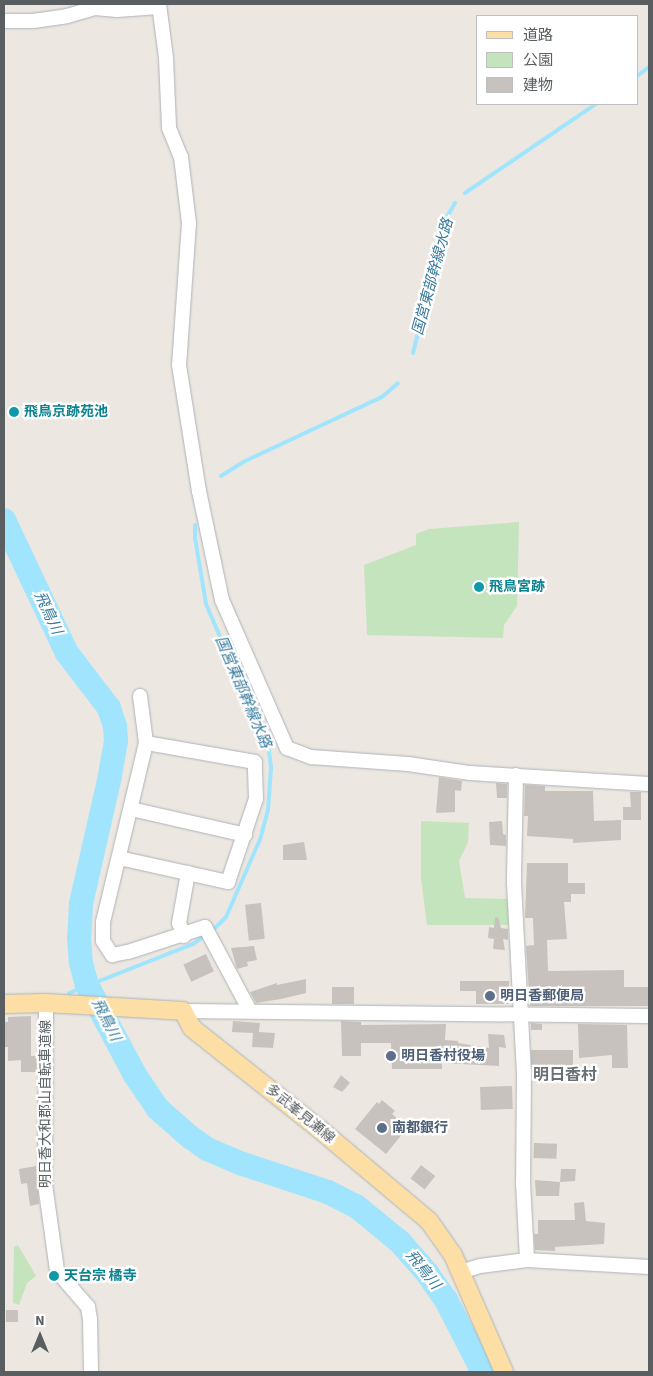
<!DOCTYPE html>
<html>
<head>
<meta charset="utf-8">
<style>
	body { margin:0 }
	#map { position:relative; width:653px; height:1376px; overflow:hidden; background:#ece7e1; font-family:"Source Sans 3","Noto Sans JP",sans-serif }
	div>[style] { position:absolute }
	.green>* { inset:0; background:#c4e4bd }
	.stream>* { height:4px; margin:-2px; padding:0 2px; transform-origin:2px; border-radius:2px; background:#a0e5fd }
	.river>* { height:24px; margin:-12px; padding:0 12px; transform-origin:12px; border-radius:12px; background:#a0e5fd }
	.building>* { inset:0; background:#c7c2bd; transform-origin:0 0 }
	.roads { filter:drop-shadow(0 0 1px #aeb3b6) drop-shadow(0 0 1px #aeb3b6) }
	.minor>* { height:14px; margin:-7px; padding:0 7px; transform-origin:7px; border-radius:7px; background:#fff }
	.major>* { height:18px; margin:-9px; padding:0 9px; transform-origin:9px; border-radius:9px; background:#fddfa5 }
	.dots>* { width:14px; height:14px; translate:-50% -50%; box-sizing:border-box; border:2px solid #fff; border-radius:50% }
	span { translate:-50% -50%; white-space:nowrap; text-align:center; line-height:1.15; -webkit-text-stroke:4.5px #fff; paint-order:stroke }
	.culture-label { font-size:14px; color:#0d838f; font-weight:700 }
	.left { translate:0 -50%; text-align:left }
	.service-label { font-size:14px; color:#4e5e75; font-weight:700 }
	.street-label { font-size:14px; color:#595e61 }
	.water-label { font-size:15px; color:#397b9c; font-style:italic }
	.quarter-label { font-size:16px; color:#6a7073; font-weight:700 }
	.frame { position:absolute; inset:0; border:5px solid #595e61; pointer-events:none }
	.legend { position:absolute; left:476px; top:15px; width:162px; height:90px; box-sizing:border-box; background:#fff; border:1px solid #bdbfc0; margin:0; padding:6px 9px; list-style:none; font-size:15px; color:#595e61 }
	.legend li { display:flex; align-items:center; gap:10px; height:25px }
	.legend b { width:25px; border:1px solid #bdbfc0 }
	.north { position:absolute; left:15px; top:1311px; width:50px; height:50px; -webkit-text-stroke:4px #fff; paint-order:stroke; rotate:0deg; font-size:14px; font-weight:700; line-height:20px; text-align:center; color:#595e61 }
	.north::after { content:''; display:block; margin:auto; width:18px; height:22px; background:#595e61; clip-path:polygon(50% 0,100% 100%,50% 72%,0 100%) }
</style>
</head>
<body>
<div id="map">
	<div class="green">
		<i style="clip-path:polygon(519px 522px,517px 606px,504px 625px,503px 638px,367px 635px,364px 565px,416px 545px,416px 534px,429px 529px)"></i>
		<i style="clip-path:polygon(421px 821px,469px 823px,468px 842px,459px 861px,465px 898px,509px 899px,509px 925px,427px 925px,421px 878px)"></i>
		<i style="clip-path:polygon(18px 1245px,36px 1276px,27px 1283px,19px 1305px,13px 1303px,14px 1247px)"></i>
	</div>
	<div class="stream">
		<i style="left:637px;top:76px;width:15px;rotate:-37deg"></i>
		<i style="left:465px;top:193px;width:158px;rotate:-34.2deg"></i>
		<i style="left:413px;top:353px;width:142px;rotate:-75.8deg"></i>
		<i style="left:448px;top:215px;width:14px;rotate:-60deg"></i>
		<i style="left:221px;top:476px;width:26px;rotate:-32deg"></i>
		<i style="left:243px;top:462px;width:153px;rotate:-25.1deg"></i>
		<i style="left:382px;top:397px;width:21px;rotate:-41deg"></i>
		<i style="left:195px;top:525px;width:13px;rotate:90deg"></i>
		<i style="left:195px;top:538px;width:67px;rotate:80.5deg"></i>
		<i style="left:206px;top:604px;width:160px;rotate:66.8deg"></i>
		<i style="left:269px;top:751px;width:17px;rotate:83deg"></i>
		<i style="left:271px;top:768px;width:42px;rotate:94.1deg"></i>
		<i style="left:268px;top:810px;width:28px;rotate:105deg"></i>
		<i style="left:261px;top:837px;width:87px;rotate:113.6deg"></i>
		<i style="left:226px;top:917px;width:20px;rotate:135deg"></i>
		<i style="left:69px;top:993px;width:133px;rotate:-21.6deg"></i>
		<i style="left:193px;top:944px;width:16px;rotate:-35deg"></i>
	</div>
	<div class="river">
		<i style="left:4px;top:520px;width:147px;rotate:64.7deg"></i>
		<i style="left:67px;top:653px;width:69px;rotate:52.6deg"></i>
		<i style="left:109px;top:708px;width:19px;rotate:72deg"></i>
		<i style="left:115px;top:726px;width:15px;rotate:86deg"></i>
		<i style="left:116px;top:741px;width:36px;rotate:100deg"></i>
		<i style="left:110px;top:776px;width:131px;rotate:102.8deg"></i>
		<i style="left:81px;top:904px;width:33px;rotate:93deg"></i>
		<i style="left:79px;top:937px;width:26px;rotate:86deg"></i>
		<i style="left:81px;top:963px;width:23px;rotate:75deg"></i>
		<i style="left:87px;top:985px;width:102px;rotate:61.9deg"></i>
		<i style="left:135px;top:1075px;width:40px;rotate:56deg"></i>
		<i style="left:157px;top:1108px;width:44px;rotate:41.3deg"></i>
		<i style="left:190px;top:1137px;width:21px;rotate:35deg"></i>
		<i style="left:207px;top:1149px;width:39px;rotate:23deg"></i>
		<i style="left:243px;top:1164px;width:89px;rotate:18.2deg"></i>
		<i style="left:328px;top:1192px;width:31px;rotate:27deg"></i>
		<i style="left:356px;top:1206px;width:57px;rotate:39.3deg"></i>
		<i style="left:400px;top:1242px;width:41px;rotate:48.9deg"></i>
		<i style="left:427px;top:1273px;width:33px;rotate:55deg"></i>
		<i style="left:446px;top:1300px;width:81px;rotate:62.8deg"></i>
	</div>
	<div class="building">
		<i style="clip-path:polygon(439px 777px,462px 781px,461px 791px,455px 790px,455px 812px,436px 813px)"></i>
		<i style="clip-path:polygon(496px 783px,507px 784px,507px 798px,497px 798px)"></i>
		<i style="clip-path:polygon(525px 785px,545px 786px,545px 791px,593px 791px,594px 821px,621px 820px,621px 840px,573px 843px,573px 839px,527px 836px,528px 816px,524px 816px)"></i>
		<i style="clip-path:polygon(630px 792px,641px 792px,641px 820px,623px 820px,623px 807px,631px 807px)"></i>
		<i style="clip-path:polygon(502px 821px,503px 834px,506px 835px,506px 846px,490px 845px,489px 822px)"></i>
		<i style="clip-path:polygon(304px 842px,307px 860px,283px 860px,283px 845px)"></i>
		<i style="clip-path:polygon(527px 863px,568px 863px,568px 883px,585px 883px,585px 894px,571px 894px,571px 902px,564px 902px,567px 939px,547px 940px,548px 971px,624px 970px,624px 987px,649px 987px,649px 1006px,530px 1006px,526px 946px,534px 945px,533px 918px,525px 918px)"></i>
		<i style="left:261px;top:903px;width:36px;height:16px;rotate:84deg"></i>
		<i style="clip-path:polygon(498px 917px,501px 928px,508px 929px,508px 940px,503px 939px,505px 950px,493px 949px,494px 939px,488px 938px,489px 927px,494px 928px,495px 918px)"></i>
		<i style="clip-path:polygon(254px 946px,257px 960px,247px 962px,248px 966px,237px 969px,231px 948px)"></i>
		<i style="left:206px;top:954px;width:19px;height:25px;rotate:65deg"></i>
		<i style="clip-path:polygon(306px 979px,306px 993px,281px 999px,256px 1003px,250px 992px,277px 983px,277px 985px)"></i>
		<i style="clip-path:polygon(460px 981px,509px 981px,509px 1004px,476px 1004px,476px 991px,460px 991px)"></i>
		<i style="left:354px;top:987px;width:17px;height:22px;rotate:90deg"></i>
		<i style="clip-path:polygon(31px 1016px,31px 1056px,36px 1056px,37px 1072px,21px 1072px,21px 1060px,8px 1061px,8px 1047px,4px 1047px,4px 1022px,8px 1022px,8px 1017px)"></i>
		<i style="clip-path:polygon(233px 1021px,260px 1023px,259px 1032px,275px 1033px,273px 1048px,252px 1047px,253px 1033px,232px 1032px)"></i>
		<i style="clip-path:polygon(341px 1021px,361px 1022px,361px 1025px,446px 1024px,445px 1040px,458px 1041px,458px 1043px,489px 1048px,488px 1034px,504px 1035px,506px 1048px,499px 1047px,499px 1066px,442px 1063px,442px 1069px,392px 1069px,391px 1043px,361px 1043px,361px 1056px,342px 1056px)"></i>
		<i style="clip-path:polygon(531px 1023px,542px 1024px,542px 1030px,531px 1030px)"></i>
		<i style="clip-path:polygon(578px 1024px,627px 1025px,628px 1068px,612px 1068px,612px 1055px,579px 1058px)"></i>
		<i style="left:531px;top:1050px;width:42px;height:17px"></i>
		<i style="clip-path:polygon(341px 1075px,350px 1083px,342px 1092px,333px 1087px)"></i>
		<i style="left:512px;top:1086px;width:23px;height:32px;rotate:88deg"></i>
		<i style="clip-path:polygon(382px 1100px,395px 1111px,392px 1114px,408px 1127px,386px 1154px,355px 1129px,377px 1102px,379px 1104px)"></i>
		<i style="left:534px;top:1143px;width:23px;height:15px;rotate:2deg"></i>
		<i style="left:421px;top:1165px;width:18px;height:17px;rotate:38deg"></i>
		<i style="clip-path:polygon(36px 1166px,39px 1204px,30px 1206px,27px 1183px,21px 1184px,19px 1169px)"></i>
		<i style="clip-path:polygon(561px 1169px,576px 1169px,575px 1181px,560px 1182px)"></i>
		<i style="clip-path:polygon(535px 1180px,560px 1182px,559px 1196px,536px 1196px)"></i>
		<i style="clip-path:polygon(584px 1202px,586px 1221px,605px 1223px,604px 1244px,555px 1247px,555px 1251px,535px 1250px,534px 1234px,538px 1234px,538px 1220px,575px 1220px,574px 1203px)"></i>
		<i style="left:6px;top:1310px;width:12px;height:12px"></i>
	</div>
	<div class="roads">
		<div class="minor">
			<i style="left:159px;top:4px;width:54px;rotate:82.6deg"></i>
			<i style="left:166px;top:58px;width:70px;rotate:87.5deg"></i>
			<i style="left:169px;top:128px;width:31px;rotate:68deg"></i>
			<i style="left:181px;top:157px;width:66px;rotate:83.1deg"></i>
			<i style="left:189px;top:223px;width:142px;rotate:94deg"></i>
			<i style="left:179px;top:365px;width:128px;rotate:81deg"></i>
			<i style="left:199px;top:491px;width:111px;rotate:78.1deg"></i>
			<i style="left:222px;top:600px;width:162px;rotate:66.3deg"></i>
			<i style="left:287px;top:748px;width:26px;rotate:21deg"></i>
			<i style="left:311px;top:757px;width:97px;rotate:4.1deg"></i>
			<i style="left:408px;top:764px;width:63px;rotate:8.3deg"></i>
			<i style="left:470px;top:773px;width:179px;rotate:3.5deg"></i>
			<i style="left:4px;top:21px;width:29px"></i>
			<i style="left:33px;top:21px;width:34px;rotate:-8deg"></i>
			<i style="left:67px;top:16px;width:29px;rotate:-16deg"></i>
			<i style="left:95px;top:8px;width:22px;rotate:5deg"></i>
			<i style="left:117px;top:10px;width:42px;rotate:-4.1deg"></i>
			<i style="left:140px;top:696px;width:47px;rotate:82.7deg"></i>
			<i style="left:146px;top:743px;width:184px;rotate:103.5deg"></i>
			<i style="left:103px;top:922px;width:19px;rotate:90deg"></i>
			<i style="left:103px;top:941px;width:17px;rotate:57deg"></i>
			<i style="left:112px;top:955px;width:16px;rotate:-11deg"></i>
			<i style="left:128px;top:952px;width:81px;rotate:-18deg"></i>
			<i style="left:205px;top:927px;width:95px;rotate:61.8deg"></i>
			<i style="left:516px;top:775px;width:108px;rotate:91.1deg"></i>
			<i style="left:514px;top:883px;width:191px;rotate:87deg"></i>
			<i style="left:524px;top:1074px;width:109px;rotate:90.5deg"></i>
			<i style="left:523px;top:1183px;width:77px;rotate:87deg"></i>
			<i style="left:131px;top:809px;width:117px;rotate:12.8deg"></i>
			<i style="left:119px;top:858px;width:112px;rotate:12.4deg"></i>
			<i style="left:228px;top:882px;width:88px;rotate:-71.4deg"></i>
			<i style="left:256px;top:799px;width:37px;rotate:-92deg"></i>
			<i style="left:255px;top:762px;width:111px;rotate:-170.1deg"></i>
			<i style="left:184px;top:936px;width:14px;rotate:-111deg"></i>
			<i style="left:179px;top:923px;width:51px;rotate:-79.8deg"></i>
			<i style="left:46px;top:1003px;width:181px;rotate:90.3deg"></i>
			<i style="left:45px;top:1184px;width:88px;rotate:82.1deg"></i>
			<i style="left:57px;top:1271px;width:48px;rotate:49.3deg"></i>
			<i style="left:88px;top:1307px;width:12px;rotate:81deg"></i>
			<i style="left:90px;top:1319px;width:53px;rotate:88.9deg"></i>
			<i style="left:183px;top:1011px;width:466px;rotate:0.6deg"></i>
			<i style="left:461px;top:1272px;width:20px;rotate:-18deg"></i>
			<i style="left:480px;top:1266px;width:47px;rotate:-7.3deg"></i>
			<i style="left:527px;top:1260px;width:122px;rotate:3.3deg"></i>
		</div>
		<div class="major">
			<i style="left:4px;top:1004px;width:42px;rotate:-1.4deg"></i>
			<i style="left:46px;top:1003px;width:137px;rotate:3.3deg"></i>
			<i style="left:183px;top:1011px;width:19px;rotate:62deg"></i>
			<i style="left:192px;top:1028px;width:159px;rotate:38.4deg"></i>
			<i style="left:317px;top:1127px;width:146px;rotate:40deg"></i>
			<i style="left:429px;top:1221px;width:42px;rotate:54.8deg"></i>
			<i style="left:453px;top:1255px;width:128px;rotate:66.4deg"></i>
		</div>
	</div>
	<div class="dots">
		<i style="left:14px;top:412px;background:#0f9aa8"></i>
		<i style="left:479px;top:587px;background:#0f9aa8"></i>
		<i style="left:490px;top:996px;background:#5c6f8a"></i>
		<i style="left:391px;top:1056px;background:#5c6f8a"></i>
		<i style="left:382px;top:1128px;background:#5c6f8a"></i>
		<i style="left:54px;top:1276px;background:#0f9aa8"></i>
	</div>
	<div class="culture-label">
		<span class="left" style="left:24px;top:412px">飛鳥京跡苑池</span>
		<span class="left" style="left:489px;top:587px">飛鳥宮跡</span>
		<span class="left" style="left:64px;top:1276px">天台宗 橘寺</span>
	</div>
	<div class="service-label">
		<span class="left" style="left:500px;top:996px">明日香郵便局</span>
		<span class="left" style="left:401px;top:1056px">明日香村役場</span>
		<span class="left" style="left:392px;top:1128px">南都銀行</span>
	</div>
	<div class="street-label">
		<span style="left:46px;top:1104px;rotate:-90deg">明日香大和郡山自転車道線</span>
		<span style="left:300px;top:1114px;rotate:39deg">多武峯見瀬線</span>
	</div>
	<div class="water-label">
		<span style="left:433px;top:277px;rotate:-75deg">国営東部幹線水路</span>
		<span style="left:48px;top:613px;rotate:65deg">飛鳥川</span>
		<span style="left:243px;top:692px;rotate:67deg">国営東部幹線水路</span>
		<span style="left:106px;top:1020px;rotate:63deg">飛鳥川</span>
		<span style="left:423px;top:1270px;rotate:51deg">飛鳥川</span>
	</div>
	<div class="quarter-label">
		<span style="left:565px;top:1075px">明日香村</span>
	</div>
	<div class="frame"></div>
	<ul class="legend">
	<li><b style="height:6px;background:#fddfa5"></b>道路</li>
	<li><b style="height:14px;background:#c4e4bd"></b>公園</li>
	<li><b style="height:14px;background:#c7c2bd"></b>建物</li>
	</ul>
	<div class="north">N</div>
</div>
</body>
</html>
